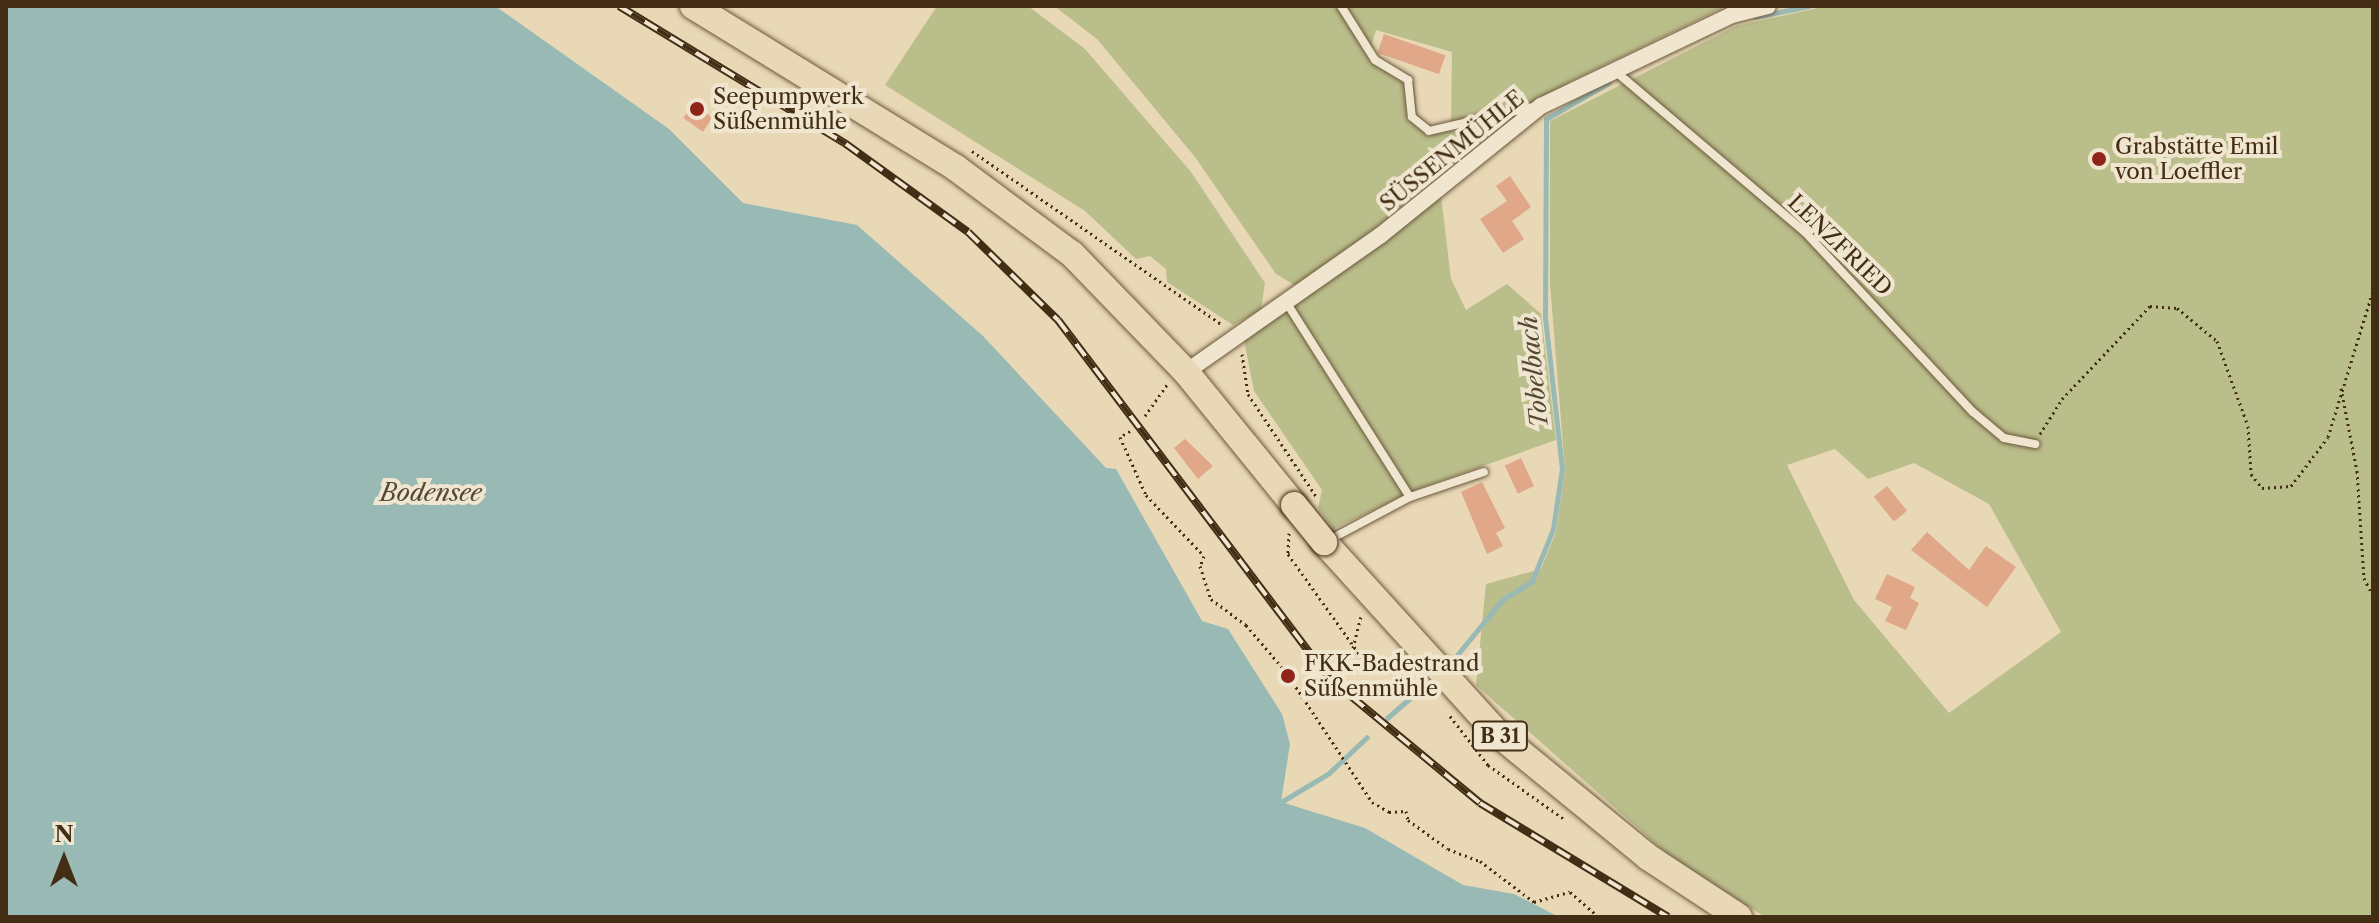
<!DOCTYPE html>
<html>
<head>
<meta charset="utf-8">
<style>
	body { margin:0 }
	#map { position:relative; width:2379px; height:923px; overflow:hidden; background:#e8d8b5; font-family:"Libre Caslon Text",serif }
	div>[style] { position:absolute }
	.green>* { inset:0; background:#babe8b }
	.water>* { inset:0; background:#98b9b4 }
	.stream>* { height:5px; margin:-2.5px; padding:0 2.5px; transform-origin:2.5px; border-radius:2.5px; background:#98b9b4 }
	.building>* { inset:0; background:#e0a888; transform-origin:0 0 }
	.path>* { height:3px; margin-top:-1.5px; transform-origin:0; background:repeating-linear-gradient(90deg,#432d15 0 2px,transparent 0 6px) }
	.roads { filter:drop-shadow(0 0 2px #6c583d) drop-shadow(0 0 2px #6c583d) }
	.service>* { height:8px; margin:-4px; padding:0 4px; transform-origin:4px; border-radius:4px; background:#f0e6cf }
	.minor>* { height:16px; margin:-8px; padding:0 8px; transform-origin:8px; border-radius:8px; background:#f0e6cf }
	.primary>* { height:26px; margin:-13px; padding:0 13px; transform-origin:13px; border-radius:13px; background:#e8d8b5 }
	.rail>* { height:8px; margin-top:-4px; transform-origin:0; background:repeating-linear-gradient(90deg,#f0e6cf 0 15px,#432d15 0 30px); box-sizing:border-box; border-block:2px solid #432d15 }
	.bridges { filter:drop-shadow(0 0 2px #432d15) drop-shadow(0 0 2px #432d15) }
	.primary-bridge>* { height:26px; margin:-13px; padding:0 13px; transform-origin:13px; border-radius:13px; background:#e8d8b5 }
	.dots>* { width:22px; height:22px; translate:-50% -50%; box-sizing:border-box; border:4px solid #f0e6cf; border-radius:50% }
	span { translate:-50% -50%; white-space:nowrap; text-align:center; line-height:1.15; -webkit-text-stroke:8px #f0e6cf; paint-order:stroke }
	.shield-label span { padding:2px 6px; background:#f0e6cf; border:2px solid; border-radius:6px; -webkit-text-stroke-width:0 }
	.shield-label { font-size:20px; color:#432d15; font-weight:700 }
	.poi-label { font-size:22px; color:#432d15 }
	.left { translate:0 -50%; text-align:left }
	.street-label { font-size:22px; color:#432d15 }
	.water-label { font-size:24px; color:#544935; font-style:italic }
	.frame { position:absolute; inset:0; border:8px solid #432d15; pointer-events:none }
	.north { position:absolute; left:24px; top:819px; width:80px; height:80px; -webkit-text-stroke:6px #f0e6cf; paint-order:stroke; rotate:0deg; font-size:22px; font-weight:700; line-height:32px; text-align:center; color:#432d15 }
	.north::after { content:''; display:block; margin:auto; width:28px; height:36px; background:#432d15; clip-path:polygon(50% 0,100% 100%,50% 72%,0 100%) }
</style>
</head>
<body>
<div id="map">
	<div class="green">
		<i style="clip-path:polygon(937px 6px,1028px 6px,1085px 49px,1191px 172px,1265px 283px,1261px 310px,1233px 325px,1167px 282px,1166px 269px,1150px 256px,1136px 259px,1085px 211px,885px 85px)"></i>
		<i style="clip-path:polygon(evenodd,1054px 6px,1727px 6px,1569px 82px,1298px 287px,1276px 274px,1195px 157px,1097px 39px,1054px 6px,1376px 30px,1452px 52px,1451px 125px,1430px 126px,1417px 114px,1413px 77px,1379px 59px,1372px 43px,1376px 30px)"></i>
		<i style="clip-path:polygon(evenodd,1827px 6px,2373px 6px,2373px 917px,1765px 917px,1672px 858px,1476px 685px,1486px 584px,1541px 569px,1556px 532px,1565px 470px,1550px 284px,1550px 121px,1736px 26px,1827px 6px,1835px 449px,1868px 479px,1914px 463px,1989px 504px,2061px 632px,1949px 713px,1854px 600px,1787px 465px,1835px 449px)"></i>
		<i style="clip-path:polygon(1441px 196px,1451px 279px,1466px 310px,1507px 284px,1541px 314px,1556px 440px,1418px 489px,1333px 529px,1318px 508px,1322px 490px,1254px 391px,1244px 340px)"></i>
	</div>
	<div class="water">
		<i style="clip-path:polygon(6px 6px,498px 8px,669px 129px,743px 203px,857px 225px,983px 336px,1106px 468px,1116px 469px,1202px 621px,1228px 629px,1282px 714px,1290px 744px,1281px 802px,1365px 828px,1463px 885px,1514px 894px,1559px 917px,6px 917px)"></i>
	</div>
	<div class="stream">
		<i style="left:1755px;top:17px;width:55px;rotate:-11.5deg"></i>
		<i style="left:1457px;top:655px;width:71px;rotate:-50.7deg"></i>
		<i style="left:1502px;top:600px;width:36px;rotate:-32deg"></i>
		<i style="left:1532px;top:581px;width:56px;rotate:-68deg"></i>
		<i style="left:1553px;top:529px;width:61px;rotate:-81.5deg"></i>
		<i style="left:1562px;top:469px;width:152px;rotate:-96.4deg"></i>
		<i style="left:1545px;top:318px;width:199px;rotate:-89.7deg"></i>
		<i style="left:1546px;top:119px;width:72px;rotate:-30.1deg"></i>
		<i style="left:1387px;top:718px;width:40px;rotate:-41deg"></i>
		<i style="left:1281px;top:802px;width:56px;rotate:-31.1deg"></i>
		<i style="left:1329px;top:773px;width:52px;rotate:-43.5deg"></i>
	</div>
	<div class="building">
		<i style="left:1384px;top:34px;width:65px;height:20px;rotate:19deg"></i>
		<i style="left:693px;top:104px;width:24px;height:17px;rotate:35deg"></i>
		<i style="clip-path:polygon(1510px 176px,1531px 207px,1512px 221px,1524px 239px,1503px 253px,1480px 219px,1507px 201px,1496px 186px)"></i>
		<i style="clip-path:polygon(1185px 439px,1213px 466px,1198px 479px,1174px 448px)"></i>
		<i style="left:1521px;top:458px;width:31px;height:18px;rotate:65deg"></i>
		<i style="clip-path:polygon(1482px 482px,1505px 528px,1496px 533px,1503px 546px,1487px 554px,1461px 492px)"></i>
		<i style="left:1887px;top:486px;width:32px;height:17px;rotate:51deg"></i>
		<i style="clip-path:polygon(1927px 532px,1969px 570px,1986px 546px,2016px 567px,1987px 607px,1911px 550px)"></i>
		<i style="clip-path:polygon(1887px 574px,1915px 587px,1910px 598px,1919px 603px,1906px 630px,1885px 621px,1892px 607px,1875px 599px)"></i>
	</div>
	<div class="path">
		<i style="left:972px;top:151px;width:305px;rotate:34.8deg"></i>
		<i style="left:1242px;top:354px;width:40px;rotate:81.5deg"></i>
		<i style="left:1248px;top:394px;width:123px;rotate:56.3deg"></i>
		<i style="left:2341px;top:388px;width:85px;rotate:79.1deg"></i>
		<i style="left:2357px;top:471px;width:107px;rotate:86.3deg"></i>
		<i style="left:2364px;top:578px;width:20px;rotate:63deg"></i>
		<i style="left:1145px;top:416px;width:38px;rotate:-55deg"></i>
		<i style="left:1130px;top:431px;width:12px;rotate:149deg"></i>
		<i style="left:1120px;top:437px;width:64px;rotate:65.9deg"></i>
		<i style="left:1146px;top:495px;width:84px;rotate:46.4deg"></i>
		<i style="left:1204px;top:556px;width:11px;rotate:112deg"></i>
		<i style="left:1200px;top:566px;width:35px;rotate:72deg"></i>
		<i style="left:1211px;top:599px;width:44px;rotate:36.6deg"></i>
		<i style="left:1246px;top:625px;width:62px;rotate:49.6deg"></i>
		<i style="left:1286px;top:672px;width:156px;rotate:56.5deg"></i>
		<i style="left:1372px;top:802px;width:20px;rotate:30deg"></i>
		<i style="left:1389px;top:812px;width:17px;rotate:-3deg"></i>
		<i style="left:1406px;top:811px;width:9px;rotate:77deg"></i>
		<i style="left:1408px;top:820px;width:49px;rotate:35.9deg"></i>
		<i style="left:1448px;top:849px;width:34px;rotate:21deg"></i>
		<i style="left:1480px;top:861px;width:68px;rotate:37.2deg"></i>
		<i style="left:1534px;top:902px;width:37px;rotate:-16deg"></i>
		<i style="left:1570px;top:892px;width:38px;rotate:41deg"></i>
		<i style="left:2040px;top:434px;width:41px;rotate:-57.8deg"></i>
		<i style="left:2062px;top:399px;width:128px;rotate:-46.6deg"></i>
		<i style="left:2150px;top:306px;width:27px;rotate:4deg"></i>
		<i style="left:2177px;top:308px;width:52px;rotate:39.5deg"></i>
		<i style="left:2217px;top:341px;width:90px;rotate:70deg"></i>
		<i style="left:2248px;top:426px;width:48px;rotate:86.4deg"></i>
		<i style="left:2251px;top:474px;width:18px;rotate:52deg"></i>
		<i style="left:2262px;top:488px;width:29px;rotate:-4deg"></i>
		<i style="left:2291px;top:486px;width:61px;rotate:-52.9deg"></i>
		<i style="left:2328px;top:437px;width:153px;rotate:-72.9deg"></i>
		<i style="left:1289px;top:533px;width:21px;rotate:93deg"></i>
		<i style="left:1288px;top:554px;width:129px;rotate:54.5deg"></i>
		<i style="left:1363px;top:659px;width:70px;rotate:25.5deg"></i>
		<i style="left:1353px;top:648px;width:32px;rotate:-76deg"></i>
		<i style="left:1450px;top:716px;width:62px;rotate:52.2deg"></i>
		<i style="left:1488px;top:765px;width:93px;rotate:35.4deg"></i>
	</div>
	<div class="roads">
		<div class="service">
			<i style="left:1341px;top:6px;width:64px;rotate:57.8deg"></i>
			<i style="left:1375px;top:60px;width:39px;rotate:31deg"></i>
			<i style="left:1408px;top:80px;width:37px;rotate:84deg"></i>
			<i style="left:1412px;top:117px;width:22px;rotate:39deg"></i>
			<i style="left:1429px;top:131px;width:111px;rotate:-13deg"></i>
			<i style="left:1615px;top:71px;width:249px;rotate:40.3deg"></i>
			<i style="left:1805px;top:232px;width:246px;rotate:47deg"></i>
			<i style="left:1973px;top:412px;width:40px;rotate:40deg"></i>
			<i style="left:2004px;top:438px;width:32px;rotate:11deg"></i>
			<i style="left:1288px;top:305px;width:227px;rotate:57.6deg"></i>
			<i style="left:1410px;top:497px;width:78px;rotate:-18.7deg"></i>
			<i style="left:1329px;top:540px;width:92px;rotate:-28deg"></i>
		</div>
		<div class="minor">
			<i style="left:1186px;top:372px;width:238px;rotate:-35.1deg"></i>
			<i style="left:1381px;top:235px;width:206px;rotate:-38.9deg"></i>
			<i style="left:1541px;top:106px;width:212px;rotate:-25.5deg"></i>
			<i style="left:1732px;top:15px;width:37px;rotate:-14deg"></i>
		</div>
		<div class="primary">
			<i style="left:693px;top:6px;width:309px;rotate:31.6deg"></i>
			<i style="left:956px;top:168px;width:144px;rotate:36.6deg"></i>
			<i style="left:1072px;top:254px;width:164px;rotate:46deg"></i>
			<i style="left:1186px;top:372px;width:171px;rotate:50.9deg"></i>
			<i style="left:1324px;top:542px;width:261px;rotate:47.8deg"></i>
			<i style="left:1499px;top:735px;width:193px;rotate:39.3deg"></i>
			<i style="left:1648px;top:857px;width:109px;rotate:33.4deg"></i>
		</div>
	</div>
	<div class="rail">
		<i style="left:619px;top:6px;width:266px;rotate:31.3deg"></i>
		<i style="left:846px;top:144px;width:150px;rotate:35.8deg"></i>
		<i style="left:968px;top:232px;width:126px;rotate:44.4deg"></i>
		<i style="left:1058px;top:320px;width:449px;rotate:52.9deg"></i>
		<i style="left:1329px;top:678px;width:196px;rotate:39.6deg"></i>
		<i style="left:1480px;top:803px;width:220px;rotate:31.2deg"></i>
	</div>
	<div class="bridges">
		<div class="primary-bridge">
			<i style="left:1294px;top:505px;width:48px;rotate:51deg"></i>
		</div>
	</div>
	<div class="dots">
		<i style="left:697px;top:109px;background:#8f2418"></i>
		<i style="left:2099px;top:159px;background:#8f2418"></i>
		<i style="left:1288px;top:676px;background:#8f2418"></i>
	</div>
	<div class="shield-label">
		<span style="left:1500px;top:736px">B 31</span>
	</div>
	<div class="poi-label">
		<span class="left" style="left:713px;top:109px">Seepumpwerk<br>Süßenmühle</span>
		<span class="left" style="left:2115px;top:159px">Grabstätte Emil<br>von Loeffler</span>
		<span class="left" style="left:1304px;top:676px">FKK-Badestrand<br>Süßenmühle</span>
	</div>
	<div class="street-label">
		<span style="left:1452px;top:151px;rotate:-39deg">SÜSSENMÜHLE</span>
		<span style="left:1840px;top:245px;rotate:44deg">LENZFRIED</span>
	</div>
	<div class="water-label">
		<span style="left:1534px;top:372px;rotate:-96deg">Tobelbach</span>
		<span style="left:431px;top:493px">Bodensee</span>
	</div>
	<div class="frame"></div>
	<div class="north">N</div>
</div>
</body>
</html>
